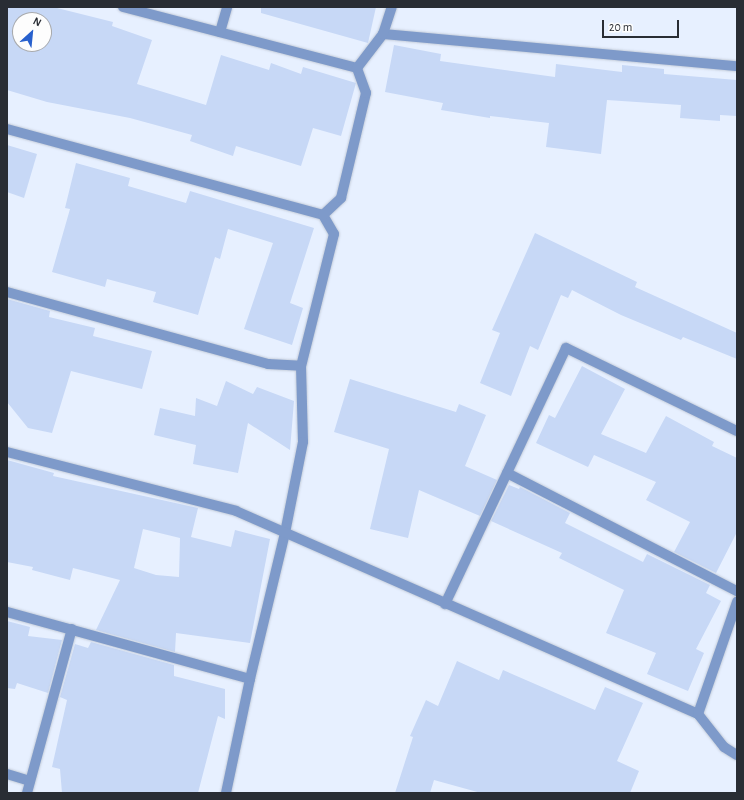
<!DOCTYPE html>
<html>
<head>
<meta charset="utf-8">
<style>
	body { margin:0 }
	#map { position:relative; width:744px; height:800px; overflow:hidden; background:#e7f0ff; font-family:"Alegreya Sans",sans-serif }
	div>[style] { position:absolute }
	.building>* { inset:0; background:#c7d8f6 }
	.roads { filter:drop-shadow(0 0 1px #c5cdda) drop-shadow(0 0 1px #c5cdda) }
	.street>* { height:10px; margin:-5px; padding:0 5px; transform-origin:5px; border-radius:5px; background:#7e9aca }
	span { translate:-50% -50%; white-space:nowrap; text-align:center; line-height:1.15; -webkit-text-stroke:3.5px #fdfdfd; paint-order:stroke }
	.frame { position:absolute; inset:0; border:8px solid #292d34; pointer-events:none }
	.north { position:absolute; left:12px; top:12px; width:40px; height:40px; box-sizing:border-box; background:#fdfdfd; border:1px solid #a8aaad; border-radius:50%; rotate:27deg; font-size:11px; font-weight:700; line-height:16px; text-align:center; color:#292d34 }
	.north::after { content:''; display:block; margin:auto; width:14px; height:18px; background:#2760cd; clip-path:polygon(50% 0,100% 100%,50% 72%,0 100%) }
	.scale { position:absolute; left:602px; top:20px; width:77px; height:18px; box-sizing:border-box; border:2px solid #292d34; border-top:0; padding-left:5px; font-size:12px; line-height:14px; white-space:nowrap; color:#292d34; -webkit-text-stroke:3px #fdfdfd; paint-order:stroke }
</style>
</head>
<body>
<div id="map">
	<div class="building">
		<i style="clip-path:polygon(evenodd,7px 7px,53px 7px,113px 22px,112px 26px,152px 40px,137px 84px,206px 105px,221px 55px,269px 70px,271px 63px,301px 74px,303px 67px,356px 83px,341px 136px,313px 128px,301px 166px,236px 146px,233px 156px,190px 141px,192px 135px,130px 118px,47px 102px,7px 90px,7px 7px,20px 20px,44px 20px,44px 44px,20px 44px,20px 20px)"></i>
		<i style="clip-path:polygon(261px 7px,376px 7px,368px 43px,261px 13px)"></i>
		<i style="clip-path:polygon(394px 45px,441px 54px,440px 61px,555px 77px,556px 64px,622px 72px,622px 65px,664px 69px,664px 74px,737px 80px,737px 116px,720px 115px,720px 121px,680px 118px,681px 105px,607px 100px,601px 154px,546px 147px,549px 123px,490px 116px,490px 118px,441px 110px,443px 103px,385px 92px)"></i>
		<i style="clip-path:polygon(7px 145px,37px 154px,24px 198px,7px 192px)"></i>
		<i style="clip-path:polygon(76px 163px,130px 178px,128px 186px,186px 203px,190px 191px,314px 228px,290px 303px,303px 308px,292px 345px,244px 329px,273px 243px,228px 229px,220px 259px,215px 257px,198px 315px,153px 302px,156px 292px,107px 279px,105px 287px,52px 272px,70px 209px,65px 208px)"></i>
		<i style="clip-path:polygon(535px 233px,637px 282px,635px 287px,737px 333px,737px 359px,683px 337px,681px 340px,621px 315px,572px 290px,568px 298px,561px 295px,538px 350px,530px 346px,511px 396px,480px 383px,500px 333px,492px 330px)"></i>
		<i style="clip-path:polygon(7px 299px,50px 311px,49px 317px,95px 328px,93px 336px,152px 351px,142px 389px,71px 371px,52px 433px,28px 428px,7px 402px)"></i>
		<i style="clip-path:polygon(582px 366px,625px 389px,601px 434px,646px 453px,666px 416px,714px 442px,712px 446px,737px 458px,737px 532px,716px 573px,674px 552px,690px 522px,646px 500px,656px 482px,594px 455px,588px 467px,536px 443px,549px 415px,555px 418px)"></i>
		<i style="clip-path:polygon(350px 379px,456px 412px,459px 404px,486px 415px,465px 466px,497px 480px,480px 516px,419px 490px,408px 538px,370px 529px,389px 449px,334px 432px)"></i>
		<i style="clip-path:polygon(226px 381px,253px 394px,257px 387px,294px 401px,290px 450px,248px 423px,238px 473px,193px 464px,196px 445px,154px 435px,160px 408px,195px 416px,196px 398px,217px 406px)"></i>
		<i style="clip-path:polygon(evenodd,7px 460px,54px 473px,53px 476px,198px 508px,191px 537px,231px 547px,235px 530px,270px 539px,250px 643px,176px 633px,175px 652px,96px 630px,120px 580px,73px 568px,70px 580px,32px 570px,33px 567px,7px 562px,7px 460px,143px 529px,180px 538px,179px 577px,156px 575px,134px 568px,143px 529px)"></i>
		<i style="clip-path:polygon(509px 485px,519px 489px,520px 487px,570px 513px,565px 523px,643px 562px,647px 554px,710px 585px,706px 593px,721px 601px,696px 649px,704px 653px,688px 691px,647px 674px,656px 653px,606px 633px,624px 590px,559px 558px,562px 553px,491px 521px)"></i>
		<i style="clip-path:polygon(7px 621px,30px 627px,28px 636px,62px 640px,48px 693px,17px 683px,15px 689px,7px 688px)"></i>
		<i style="clip-path:polygon(91px 642px,174px 665px,174px 676px,225px 689px,225px 719px,218px 716px,198px 793px,62px 793px,60px 769px,52px 767px,67px 700px,60px 697px,75px 644px,88px 648px)"></i>
		<i style="clip-path:polygon(457px 661px,499px 680px,503px 670px,595px 710px,605px 687px,643px 703px,617px 761px,639px 771px,630px 793px,481px 793px,434px 780px,430px 793px,395px 793px,413px 737px,410px 736px,426px 700px,438px 706px)"></i>
	</div>
	<div class="roads">
		<div class="street">
			<i style="left:123px;top:7px;width:242px;rotate:14.6deg"></i>
			<i style="left:220px;top:32px;width:26px;rotate:-74deg"></i>
			<i style="left:383px;top:34px;width:355px;rotate:5.2deg"></i>
			<i style="left:7px;top:129px;width:327px;rotate:15.2deg"></i>
			<i style="left:323px;top:215px;width:22px;rotate:60deg"></i>
			<i style="left:334px;top:234px;width:136px;rotate:104deg"></i>
			<i style="left:301px;top:366px;width:76px;rotate:88.5deg"></i>
			<i style="left:303px;top:442px;width:93px;rotate:101.2deg"></i>
			<i style="left:285px;top:533px;width:150px;rotate:103.5deg"></i>
			<i style="left:250px;top:679px;width:116px;rotate:101.9deg"></i>
			<i style="left:323px;top:215px;width:25px;rotate:-43deg"></i>
			<i style="left:341px;top:198px;width:108px;rotate:-76.6deg"></i>
			<i style="left:366px;top:93px;width:27px;rotate:-110deg"></i>
			<i style="left:357px;top:68px;width:43px;rotate:-52.6deg"></i>
			<i style="left:383px;top:34px;width:28px;rotate:-72deg"></i>
			<i style="left:7px;top:292px;width:271px;rotate:15.4deg"></i>
			<i style="left:268px;top:364px;width:33px;rotate:3deg"></i>
			<i style="left:7px;top:452px;width:236px;rotate:14.4deg"></i>
			<i style="left:236px;top:511px;width:505px;rotate:23.72deg"></i>
			<i style="left:698px;top:714px;width:42px;rotate:51.8deg"></i>
			<i style="left:724px;top:747px;width:15px;rotate:32deg"></i>
			<i style="left:507px;top:473px;width:259px;rotate:27.2deg"></i>
			<i style="left:445px;top:604px;width:283px;rotate:-64.7deg"></i>
			<i style="left:566px;top:348px;width:190px;rotate:25.9deg"></i>
			<i style="left:7px;top:612px;width:252px;rotate:15.4deg"></i>
			<i style="left:698px;top:714px;width:119px;rotate:-70.8deg"></i>
			<i style="left:7px;top:774px;width:24px;rotate:17deg"></i>
			<i style="left:27px;top:793px;width:170px;rotate:-74.7deg"></i>
		</div>
	</div>
	<div class="frame"></div>
	<div class="north">N</div>
	<div class="scale">20 m</div>
</div>
</body>
</html>
